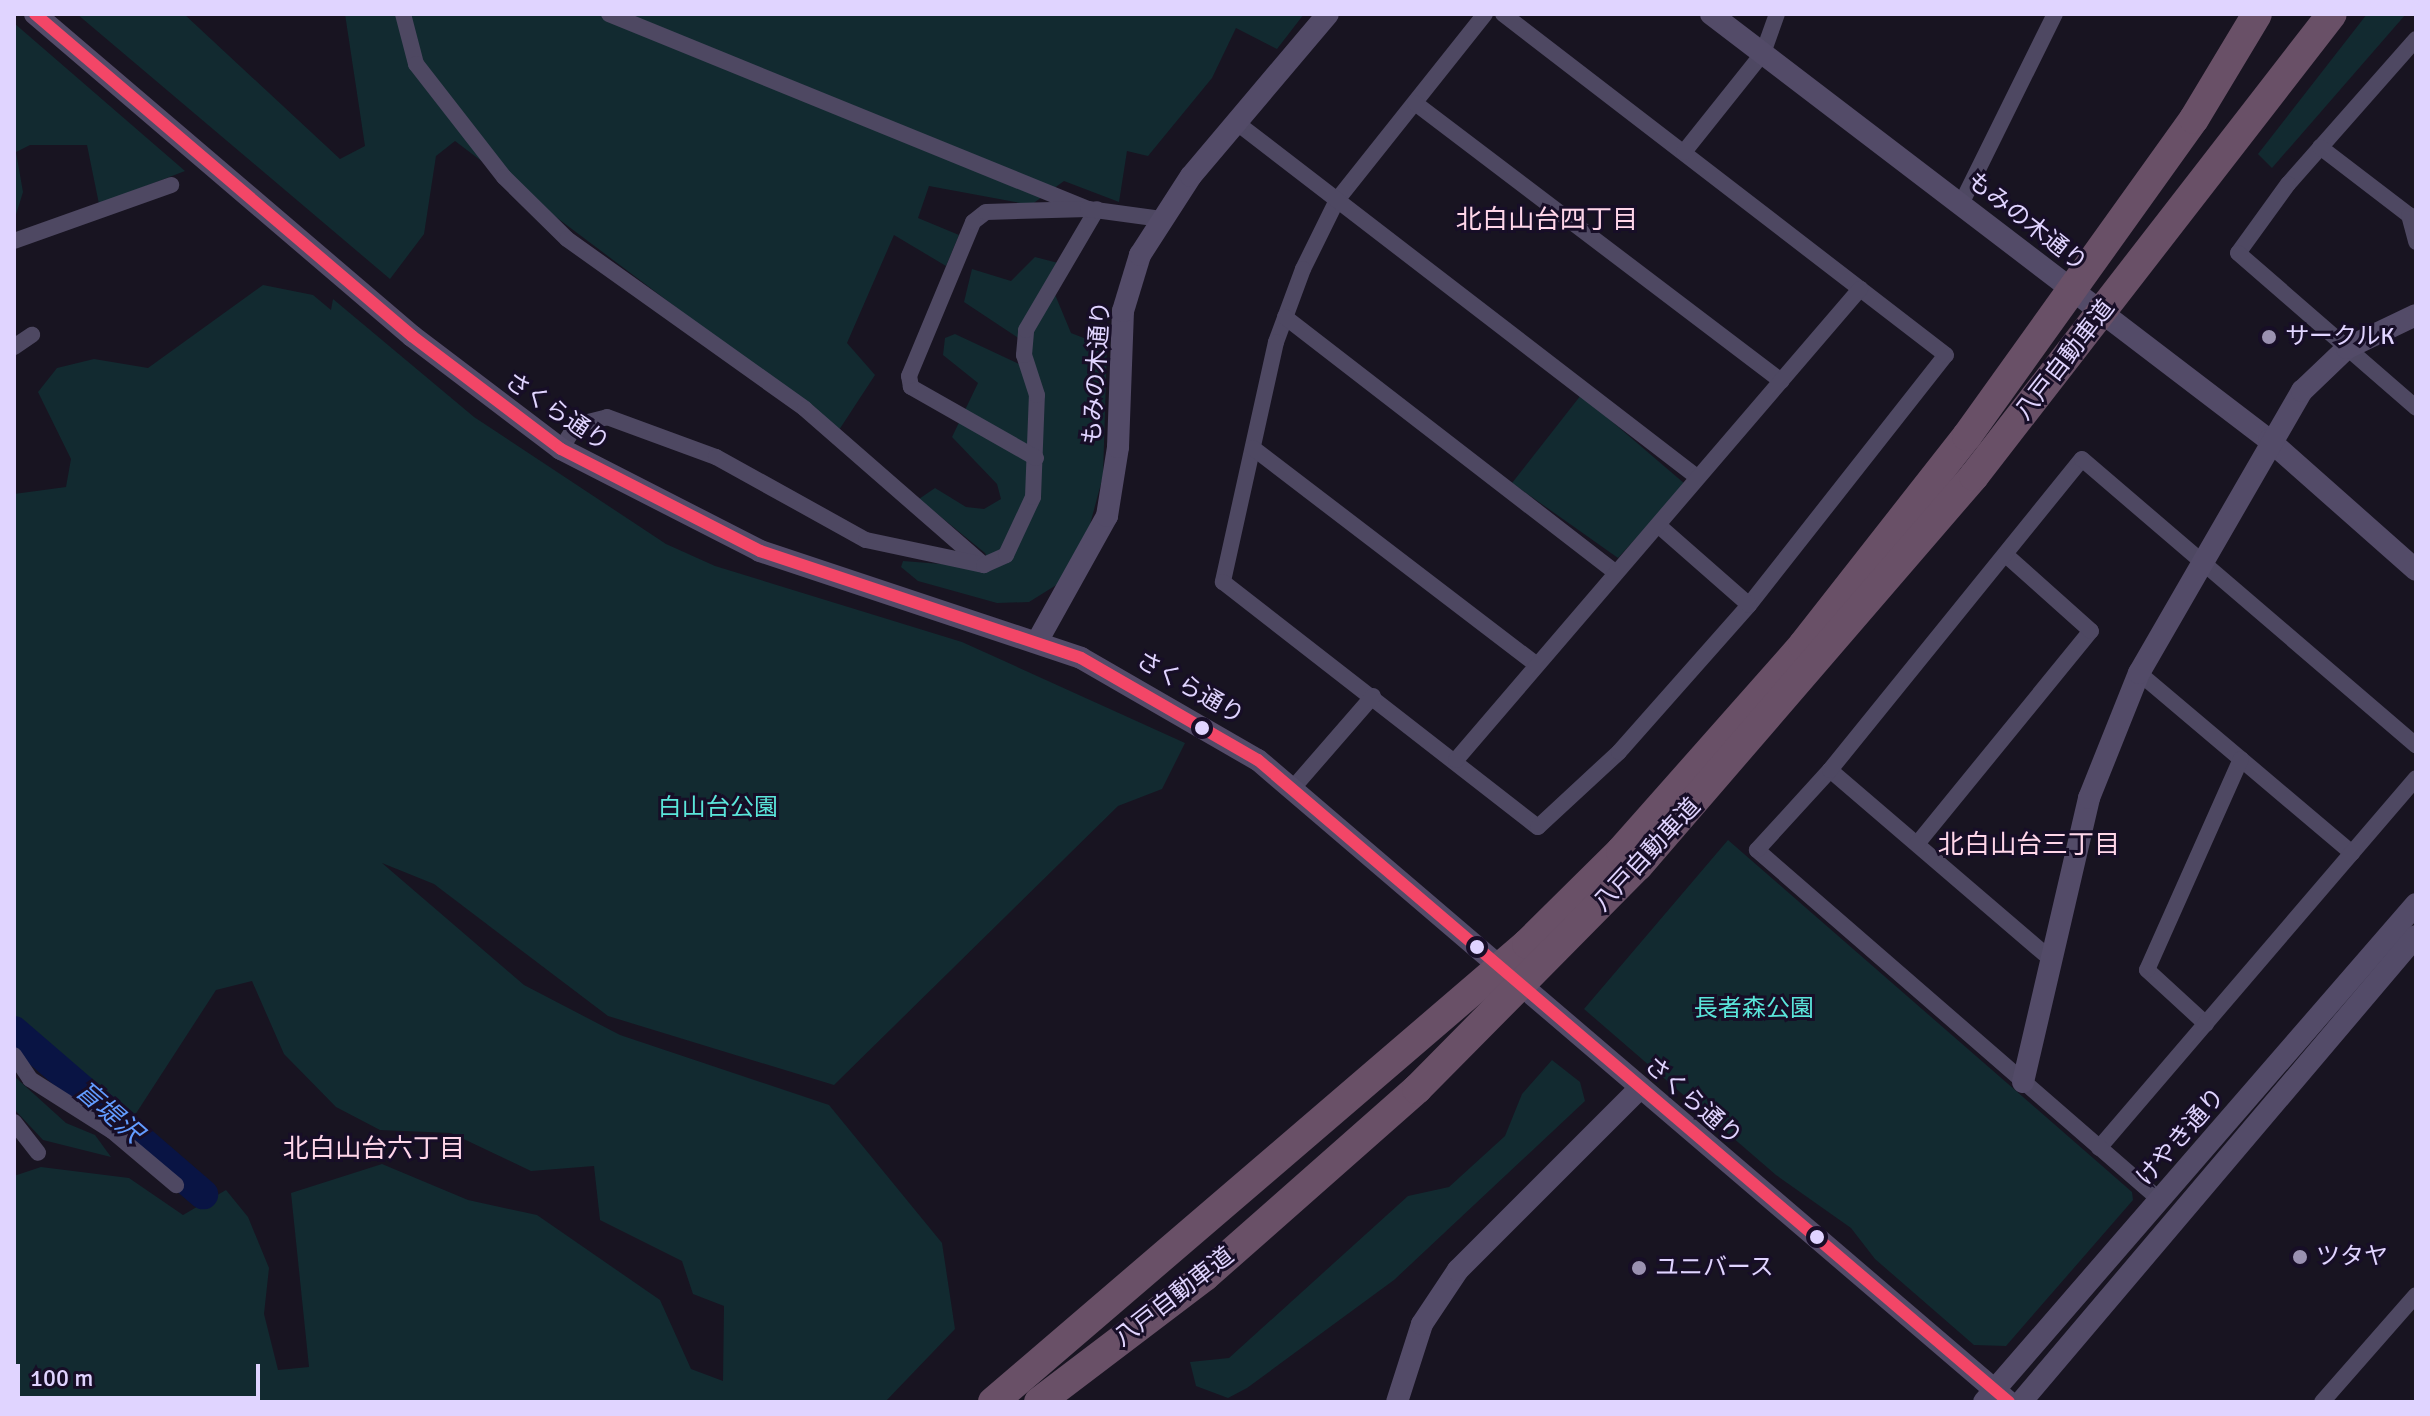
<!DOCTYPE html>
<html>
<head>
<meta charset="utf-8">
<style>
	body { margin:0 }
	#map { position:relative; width:2430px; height:1416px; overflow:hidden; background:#181421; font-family:Signika,"Noto Sans JP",sans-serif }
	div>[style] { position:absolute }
	.green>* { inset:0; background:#122a30 }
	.river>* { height:30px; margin:-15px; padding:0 15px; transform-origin:15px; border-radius:15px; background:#091444 }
	.street>* { height:16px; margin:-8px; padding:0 8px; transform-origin:8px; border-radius:8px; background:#4e4862 }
	.secondary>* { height:22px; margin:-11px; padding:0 11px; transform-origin:11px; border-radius:11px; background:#534b68 }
	.highway>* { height:30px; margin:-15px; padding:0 15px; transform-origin:15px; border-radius:15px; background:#695067 }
	.bus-1>* { height:12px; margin:-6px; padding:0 6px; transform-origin:6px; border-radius:6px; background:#f34667 }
	.dots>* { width:22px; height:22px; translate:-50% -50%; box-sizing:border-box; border:4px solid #170e27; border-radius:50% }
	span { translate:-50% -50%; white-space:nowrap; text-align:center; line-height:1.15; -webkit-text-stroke:6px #170e27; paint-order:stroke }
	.street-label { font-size:24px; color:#e0d4ff }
	.poi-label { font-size:24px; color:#e0d4ff }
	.left { translate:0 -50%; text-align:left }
	.park-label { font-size:24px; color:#5ae5da }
	.neighbourhood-label { font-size:26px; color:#ffd6e9 }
	.water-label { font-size:26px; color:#629cff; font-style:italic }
	.frame { position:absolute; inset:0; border:16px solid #e0d4ff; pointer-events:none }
	.scale { position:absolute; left:16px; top:1364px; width:244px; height:36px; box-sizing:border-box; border:4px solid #e0d4ff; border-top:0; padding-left:10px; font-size:24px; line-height:28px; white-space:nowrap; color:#e0d4ff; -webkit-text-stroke:6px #170e27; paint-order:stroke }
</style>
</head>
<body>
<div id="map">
	<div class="green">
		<i style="clip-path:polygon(77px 14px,184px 14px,340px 159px,365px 146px,345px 14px,1304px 14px,1277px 49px,1236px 28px,1212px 78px,1148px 156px,1127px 151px,1119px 202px,1064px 181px,1031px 205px,929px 186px,918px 218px,959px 235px,946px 266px,894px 235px,847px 343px,875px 375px,839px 430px,455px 141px,436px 156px,424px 234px,390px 279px)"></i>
		<i style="clip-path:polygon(2367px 14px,2406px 14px,2272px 168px,2258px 154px)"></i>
		<i style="clip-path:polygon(14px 23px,185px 171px,99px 204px,87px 145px,30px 145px,16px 152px,23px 192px,14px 221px)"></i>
		<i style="clip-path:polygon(1035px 257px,1062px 264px,1051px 285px,1071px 333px,1107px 347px,1103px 476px,1088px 532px,1058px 584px,1029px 602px,997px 603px,918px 581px,901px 567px,903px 561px,992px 568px,985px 553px,919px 499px,935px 488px,966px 507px,984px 509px,1001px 499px,997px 484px,952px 437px,978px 383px,943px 355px,945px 338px,955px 334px,1021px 365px,1029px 345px,964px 302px,972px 269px,1011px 281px)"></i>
		<i style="clip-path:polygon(263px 285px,313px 295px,331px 310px,333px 299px,474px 417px,666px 544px,715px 566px,962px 642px,1185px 743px,1162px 789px,1118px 806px,834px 1085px,608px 1016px,434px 884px,382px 863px,524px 985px,620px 1035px,829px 1105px,942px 1243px,955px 1329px,885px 1402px,21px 1402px,14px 1395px,14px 1176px,41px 1167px,129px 1178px,183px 1215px,226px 1190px,248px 1217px,269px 1268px,264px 1314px,278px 1370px,309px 1367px,291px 1193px,382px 1164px,468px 1200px,537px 1215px,660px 1300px,691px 1369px,723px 1381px,724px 1306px,693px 1294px,682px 1261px,600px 1220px,594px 1166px,531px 1171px,451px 1133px,380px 1130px,336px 1107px,284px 1054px,252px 981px,216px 990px,135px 1115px,14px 1015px,14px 494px,66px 487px,71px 459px,38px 392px,57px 368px,94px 359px,148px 368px)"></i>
		<i style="clip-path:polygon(1581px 395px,1685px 484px,1618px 558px,1512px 483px)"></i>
		<i style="clip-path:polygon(1728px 840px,2132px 1192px,2133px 1200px,2006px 1346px,1974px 1345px,1875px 1259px,1851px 1228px,1776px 1175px,1584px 1009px)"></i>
		<i style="clip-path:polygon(1552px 1060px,1580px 1082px,1585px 1101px,1394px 1280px,1247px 1388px,1228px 1398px,1196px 1386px,1190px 1362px,1229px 1358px,1408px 1196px,1449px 1187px,1505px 1136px,1522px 1094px)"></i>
		<i style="clip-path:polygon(14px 1076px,66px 1123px,95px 1135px,111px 1157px,43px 1140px,14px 1109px)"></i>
	</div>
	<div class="river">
		<i style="left:14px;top:1031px;width:250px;rotate:40.8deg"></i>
	</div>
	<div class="street">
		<i style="left:403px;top:14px;width:52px;rotate:75.4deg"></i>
		<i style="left:416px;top:64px;width:143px;rotate:52.1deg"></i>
		<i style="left:504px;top:177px;width:88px;rotate:44.5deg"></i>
		<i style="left:567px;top:239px;width:292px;rotate:35.5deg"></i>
		<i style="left:805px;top:409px;width:237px;rotate:41.1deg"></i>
		<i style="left:609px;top:14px;width:517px;rotate:22.15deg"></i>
		<i style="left:1485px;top:14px;width:238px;rotate:128.5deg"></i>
		<i style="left:1337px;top:200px;width:77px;rotate:116.2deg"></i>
		<i style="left:1303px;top:269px;width:78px;rotate:110.3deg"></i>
		<i style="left:1276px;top:342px;width:246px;rotate:102.5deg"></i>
		<i style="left:1223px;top:582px;width:399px;rotate:37.9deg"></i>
		<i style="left:1538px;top:827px;width:110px;rotate:-42.8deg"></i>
		<i style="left:1619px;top:752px;width:196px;rotate:-48.5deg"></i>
		<i style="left:1749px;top:605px;width:318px;rotate:-51.8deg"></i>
		<i style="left:1946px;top:355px;width:559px;rotate:-142.41deg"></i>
		<i style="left:2416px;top:39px;width:193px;rotate:131.4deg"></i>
		<i style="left:2288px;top:184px;width:85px;rotate:125.9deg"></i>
		<i style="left:2238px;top:253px;width:236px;rotate:41deg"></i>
		<i style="left:1415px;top:103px;width:460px;rotate:37.2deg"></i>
		<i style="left:1237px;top:123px;width:580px;rotate:37.58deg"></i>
		<i style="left:2320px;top:147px;width:112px;rotate:37.4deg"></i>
		<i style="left:2409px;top:215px;width:28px;rotate:75deg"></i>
		<i style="left:1684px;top:152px;width:127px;rotate:-51.4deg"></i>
		<i style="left:1763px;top:53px;width:41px;rotate:-70.3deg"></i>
		<i style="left:1961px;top:204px;width:212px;rotate:-63.7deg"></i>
		<i style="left:14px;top:241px;width:167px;rotate:-19.6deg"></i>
		<i style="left:1285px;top:317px;width:417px;rotate:37.7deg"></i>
		<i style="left:14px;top:347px;width:22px;rotate:-34deg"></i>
		<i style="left:1253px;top:448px;width:356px;rotate:37.4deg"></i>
		<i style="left:561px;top:449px;width:28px;rotate:-58deg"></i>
		<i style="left:576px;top:425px;width:32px;rotate:-14deg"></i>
		<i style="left:607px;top:417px;width:116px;rotate:20.2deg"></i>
		<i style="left:716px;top:457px;width:171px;rotate:29deg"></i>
		<i style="left:866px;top:540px;width:121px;rotate:12deg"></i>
		<i style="left:984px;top:565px;width:24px;rotate:-24deg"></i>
		<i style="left:1006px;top:555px;width:64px;rotate:-65deg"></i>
		<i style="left:1033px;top:497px;width:102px;rotate:-87.8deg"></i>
		<i style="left:1037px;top:395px;width:42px;rotate:-108deg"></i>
		<i style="left:1024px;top:355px;width:25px;rotate:-85deg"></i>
		<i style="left:1026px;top:330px;width:140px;rotate:-59.6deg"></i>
		<i style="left:1036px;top:458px;width:144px;rotate:-150.4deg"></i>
		<i style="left:911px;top:387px;width:11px;rotate:-100deg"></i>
		<i style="left:909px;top:376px;width:167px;rotate:-67.4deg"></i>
		<i style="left:973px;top:222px;width:16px;rotate:-38deg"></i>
		<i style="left:986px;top:212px;width:102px;rotate:-1.7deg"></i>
		<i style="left:1088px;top:209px;width:74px;rotate:7.8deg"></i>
		<i style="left:1658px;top:525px;width:121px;rotate:41.3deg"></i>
		<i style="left:2139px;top:673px;width:279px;rotate:40.2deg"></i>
		<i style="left:1456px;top:760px;width:621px;rotate:-49.38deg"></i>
		<i style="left:1830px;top:770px;width:292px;rotate:40.6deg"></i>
		<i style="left:1293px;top:788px;width:122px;rotate:-49deg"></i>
		<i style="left:1917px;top:844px;width:275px;rotate:-50.8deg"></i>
		<i style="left:2091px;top:631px;width:113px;rotate:-138.2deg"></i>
		<i style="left:2206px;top:1024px;width:80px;rotate:-137.5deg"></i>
		<i style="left:2147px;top:970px;width:231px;rotate:-66deg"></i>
		<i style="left:14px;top:1055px;width:29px;rotate:56deg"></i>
		<i style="left:30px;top:1079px;width:97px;rotate:32.4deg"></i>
		<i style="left:112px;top:1131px;width:84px;rotate:40.2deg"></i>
		<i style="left:14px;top:1122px;width:39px;rotate:52deg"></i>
		<i style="left:2099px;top:1148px;width:487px;rotate:-49.4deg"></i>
		<i style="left:2160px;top:1200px;width:534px;rotate:-139.03deg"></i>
		<i style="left:1757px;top:850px;width:108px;rotate:-47.6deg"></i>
		<i style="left:1830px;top:770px;width:400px;rotate:-51deg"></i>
		<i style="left:2082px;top:459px;width:440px;rotate:40.6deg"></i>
		<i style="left:2322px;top:1402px;width:142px;rotate:-48.7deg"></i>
	</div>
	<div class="secondary">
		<i style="left:35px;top:14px;width:496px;rotate:40.5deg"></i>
		<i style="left:412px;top:336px;width:187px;rotate:37.2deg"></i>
		<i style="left:561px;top:449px;width:224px;rotate:27.1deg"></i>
		<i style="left:760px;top:551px;width:338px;rotate:18.4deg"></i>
		<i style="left:1081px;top:658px;width:204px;rotate:30deg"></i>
		<i style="left:1258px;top:760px;width:988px;rotate:40.53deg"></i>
		<i style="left:1711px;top:14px;width:702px;rotate:37.36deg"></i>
		<i style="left:2269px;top:440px;width:196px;rotate:41.5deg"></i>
		<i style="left:1038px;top:640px;width:142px;rotate:-60.9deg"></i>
		<i style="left:1107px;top:516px;width:70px;rotate:-80.9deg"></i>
		<i style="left:1118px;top:447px;width:136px;rotate:-87.9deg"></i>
		<i style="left:1123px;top:311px;width:59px;rotate:-73.1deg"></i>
		<i style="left:1140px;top:255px;width:94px;rotate:-57.2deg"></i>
		<i style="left:1191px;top:176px;width:212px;rotate:-49.8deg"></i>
		<i style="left:2023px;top:1082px;width:292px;rotate:-76.9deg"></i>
		<i style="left:2089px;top:798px;width:135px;rotate:-68.2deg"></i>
		<i style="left:2139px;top:673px;width:326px;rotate:-60deg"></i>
		<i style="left:2302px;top:391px;width:62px;rotate:-43.7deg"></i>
		<i style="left:2347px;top:348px;width:76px;rotate:-25.6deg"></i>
		<i style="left:1397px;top:1402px;width:82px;rotate:-72.2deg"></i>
		<i style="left:1422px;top:1324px;width:65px;rotate:-56.3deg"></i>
		<i style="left:1458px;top:1270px;width:256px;rotate:-45deg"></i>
		<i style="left:1984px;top:1402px;width:659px;rotate:-49.06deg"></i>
		<i style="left:2021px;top:1402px;width:611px;rotate:-49.71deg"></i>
	</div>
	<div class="highway">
		<i style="left:993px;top:1402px;width:704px;rotate:-40.62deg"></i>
		<i style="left:1527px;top:944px;width:132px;rotate:-44.7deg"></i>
		<i style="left:1621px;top:851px;width:275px;rotate:-48.5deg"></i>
		<i style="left:1803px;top:645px;width:266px;rotate:-51.9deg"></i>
		<i style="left:1967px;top:436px;width:390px;rotate:-54.4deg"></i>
		<i style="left:2194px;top:119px;width:122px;rotate:-59deg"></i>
		<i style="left:1039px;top:1402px;width:208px;rotate:-37.2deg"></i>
		<i style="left:1205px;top:1276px;width:283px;rotate:-41.4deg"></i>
		<i style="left:1417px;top:1089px;width:314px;rotate:-45.3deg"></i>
		<i style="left:1638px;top:866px;width:515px;rotate:-49.25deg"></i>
		<i style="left:1974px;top:476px;width:584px;rotate:-52.23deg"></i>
	</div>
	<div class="bus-1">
		<i style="left:35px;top:14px;width:496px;rotate:40.5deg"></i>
		<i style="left:412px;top:336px;width:187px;rotate:37.2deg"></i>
		<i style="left:561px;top:449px;width:224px;rotate:27.1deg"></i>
		<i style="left:760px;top:551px;width:338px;rotate:18.4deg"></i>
		<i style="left:1081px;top:658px;width:204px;rotate:30deg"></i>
		<i style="left:1258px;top:760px;width:988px;rotate:40.53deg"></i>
	</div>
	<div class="dots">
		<i style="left:2269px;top:337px;background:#9a91b1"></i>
		<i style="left:1202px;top:728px;background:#e0d4ff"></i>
		<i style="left:1477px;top:947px;background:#e0d4ff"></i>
		<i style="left:1817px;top:1237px;background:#e0d4ff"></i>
		<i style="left:2300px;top:1257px;background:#9a91b1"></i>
		<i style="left:1639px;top:1268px;background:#9a91b1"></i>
	</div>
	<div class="street-label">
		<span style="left:2027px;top:222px;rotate:38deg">もみの木通り</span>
		<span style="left:2065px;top:360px;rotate:-52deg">八戸自動車道</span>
		<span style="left:1097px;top:373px;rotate:-86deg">もみの木通り</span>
		<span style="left:557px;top:412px;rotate:34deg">さくら通り</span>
		<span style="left:1190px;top:688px;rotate:30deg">さくら通り</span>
		<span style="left:1647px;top:855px;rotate:-47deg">八戸自動車道</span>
		<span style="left:1693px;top:1101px;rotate:41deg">さくら通り</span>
		<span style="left:2181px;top:1137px;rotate:-49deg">けやき通り</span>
		<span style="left:1174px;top:1297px;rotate:-38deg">八戸自動車道</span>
	</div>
	<div class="poi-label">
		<span class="left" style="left:2285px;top:337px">サークルK</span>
		<span class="left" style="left:2316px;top:1257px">ツタヤ</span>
		<span class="left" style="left:1655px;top:1268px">ユニバース</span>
	</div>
	<div class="park-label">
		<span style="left:718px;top:808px">白山台公園</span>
		<span style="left:1754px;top:1009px">長者森公園</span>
	</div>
	<div class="neighbourhood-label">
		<span style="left:1547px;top:221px">北白山台四丁目</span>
		<span style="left:2029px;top:846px">北白山台三丁目</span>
		<span style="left:374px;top:1150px">北白山台六丁目</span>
	</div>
	<div class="water-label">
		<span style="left:108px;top:1113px;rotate:41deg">盲堤沢</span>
	</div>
	<div class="frame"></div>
	<div class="scale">100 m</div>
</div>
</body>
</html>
